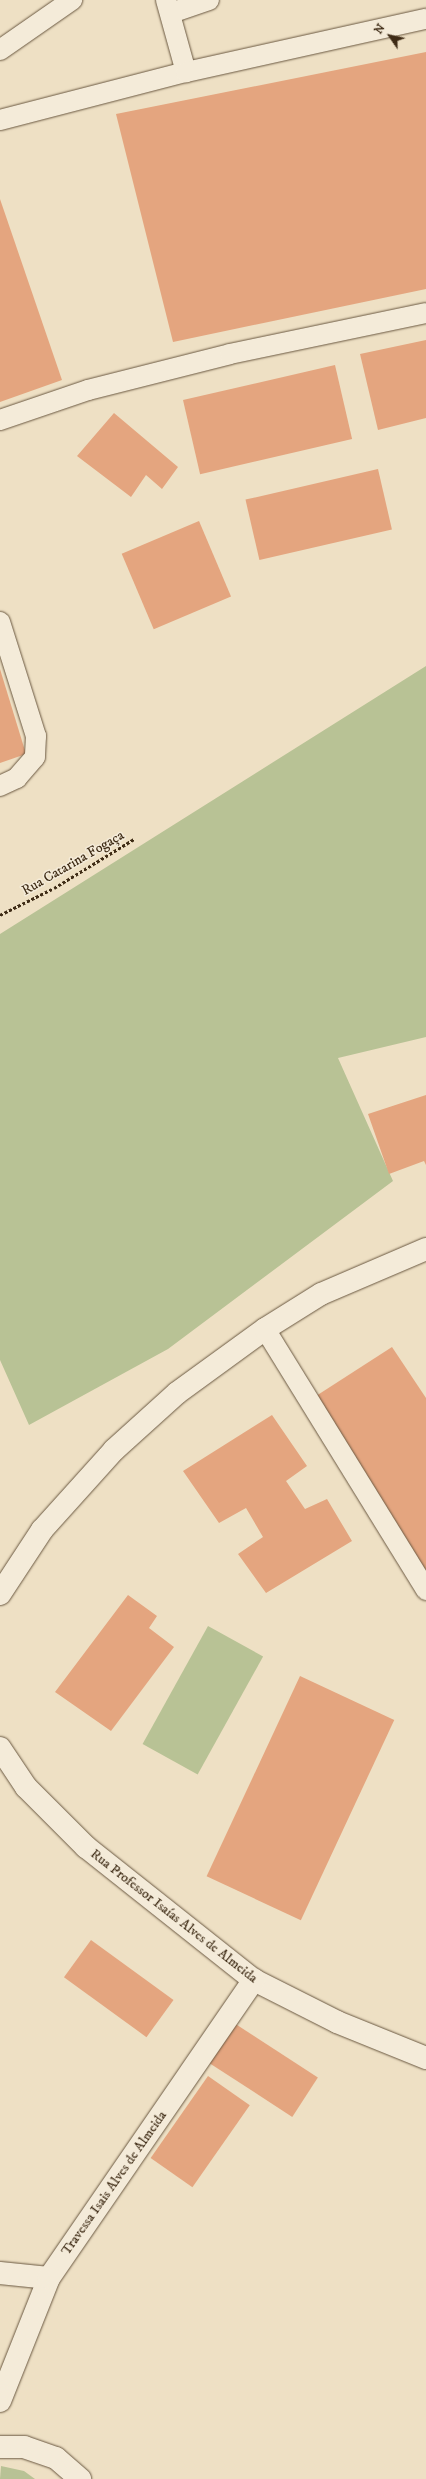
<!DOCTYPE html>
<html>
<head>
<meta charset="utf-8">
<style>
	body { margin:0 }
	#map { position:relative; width:426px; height:2479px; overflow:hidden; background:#eee0c4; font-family:"IM FELL DW Pica",serif }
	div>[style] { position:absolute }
	.green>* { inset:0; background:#b8c295; transform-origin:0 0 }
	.building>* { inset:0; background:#e4a57f; transform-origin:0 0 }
	.path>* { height:2.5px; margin-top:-1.25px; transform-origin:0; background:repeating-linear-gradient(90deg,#3e2b15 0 3px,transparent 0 5px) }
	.roads { filter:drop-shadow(0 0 1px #6a5841) drop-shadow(0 0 1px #6a5841) }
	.service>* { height:20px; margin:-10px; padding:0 10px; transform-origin:10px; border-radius:10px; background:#f4ebd9 }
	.minor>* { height:22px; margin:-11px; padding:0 11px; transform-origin:11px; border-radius:11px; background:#f4ebd9 }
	span { translate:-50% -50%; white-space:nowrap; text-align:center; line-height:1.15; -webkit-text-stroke:3px #f4ebd9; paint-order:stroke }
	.street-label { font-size:14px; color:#3e2b15 }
	.north { position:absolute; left:370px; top:16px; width:40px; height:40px; -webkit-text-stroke:3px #f4ebd9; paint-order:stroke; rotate:304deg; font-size:11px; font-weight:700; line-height:16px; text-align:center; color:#3e2b15 }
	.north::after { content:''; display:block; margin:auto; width:14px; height:18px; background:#3e2b15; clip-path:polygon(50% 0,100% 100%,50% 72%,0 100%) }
</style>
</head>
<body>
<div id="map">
	<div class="green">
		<i style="clip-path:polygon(426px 666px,426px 1037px,338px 1058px,393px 1181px,168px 1349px,29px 1425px,0 1360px,0 934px)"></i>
		<i style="left:208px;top:1626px;width:63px;height:135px;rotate:29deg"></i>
		<i style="clip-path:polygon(1px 2466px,24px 2471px,35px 2479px,0 2479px)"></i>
	</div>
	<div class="building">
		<i style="clip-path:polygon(426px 52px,426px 289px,173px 342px,116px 114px)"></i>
		<i style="clip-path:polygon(0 199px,62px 380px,0 402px)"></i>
		<i style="clip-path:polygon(426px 340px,426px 418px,378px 430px,360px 354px)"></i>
		<i style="left:335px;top:365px;width:76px;height:156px;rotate:77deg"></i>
		<i style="clip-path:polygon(114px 413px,178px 467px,162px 489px,146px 475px,131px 497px,77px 456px)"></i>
		<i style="left:378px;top:469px;width:62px;height:136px;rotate:77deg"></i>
		<i style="left:199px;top:521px;width:82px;height:84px;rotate:67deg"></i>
		<i style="clip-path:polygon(0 669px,26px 754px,0 763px)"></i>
		<i style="clip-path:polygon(426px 1095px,426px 1165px,424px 1161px,389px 1174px,368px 1114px)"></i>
		<i style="clip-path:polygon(392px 1347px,426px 1398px,426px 1574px,316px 1396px)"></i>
		<i style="clip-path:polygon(272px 1415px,307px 1466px,286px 1481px,305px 1509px,327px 1499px,352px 1541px,266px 1593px,238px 1554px,263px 1537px,246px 1508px,219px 1523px,183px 1471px)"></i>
		<i style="clip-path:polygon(128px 1595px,157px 1616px,149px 1628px,174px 1647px,111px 1731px,55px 1692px)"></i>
		<i style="left:300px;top:1676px;width:104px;height:221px;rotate:25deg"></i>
		<i style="left:91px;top:1940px;width:102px;height:46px;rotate:36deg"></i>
		<i style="left:234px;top:2023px;width:100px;height:47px;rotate:33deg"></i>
		<i style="left:208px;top:2076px;width:51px;height:100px;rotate:35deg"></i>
	</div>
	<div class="path">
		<i style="left:0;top:915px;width:60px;rotate:-26.6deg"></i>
		<i style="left:54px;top:888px;width:94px;rotate:-31.5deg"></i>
	</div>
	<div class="roads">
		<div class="service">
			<i style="left:166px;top:0;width:75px;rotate:74.5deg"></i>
			<i style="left:171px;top:13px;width:40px;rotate:-18.9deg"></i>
			<i style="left:0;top:50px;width:88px;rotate:-34.8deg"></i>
			<i style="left:0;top:120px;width:192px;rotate:-14.5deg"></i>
			<i style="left:186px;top:72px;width:246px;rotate:-12.5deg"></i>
			<i style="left:0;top:420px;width:93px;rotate:-18.8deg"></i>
			<i style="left:88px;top:390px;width:146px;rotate:-14.2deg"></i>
			<i style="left:230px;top:354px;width:200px;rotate:-11.8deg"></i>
			<i style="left:0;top:622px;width:120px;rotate:72.5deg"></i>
			<i style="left:36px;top:736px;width:21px;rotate:93deg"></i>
			<i style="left:35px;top:757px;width:28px;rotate:131deg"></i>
			<i style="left:17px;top:778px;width:19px;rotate:155deg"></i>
			<i style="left:265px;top:1329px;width:307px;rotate:58.3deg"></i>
		</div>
		<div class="minor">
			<i style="left:0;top:1594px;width:77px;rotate:-56.7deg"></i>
			<i style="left:42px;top:1530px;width:108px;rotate:-48deg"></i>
			<i style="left:114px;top:1450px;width:85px;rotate:-42.1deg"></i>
			<i style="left:177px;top:1393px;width:109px;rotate:-36deg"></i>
			<i style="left:265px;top:1329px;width:66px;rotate:-32deg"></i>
			<i style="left:321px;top:1294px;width:114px;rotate:-23.2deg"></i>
			<i style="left:0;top:1748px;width:47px;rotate:56.3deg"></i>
			<i style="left:26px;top:1787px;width:85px;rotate:45deg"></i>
			<i style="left:86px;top:1847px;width:214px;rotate:38.4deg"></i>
			<i style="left:254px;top:1980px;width:93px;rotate:26.8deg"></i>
			<i style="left:337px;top:2022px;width:96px;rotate:22deg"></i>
			<i style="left:0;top:2273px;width:49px;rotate:5.8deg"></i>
			<i style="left:0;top:2401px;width:132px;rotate:-68.3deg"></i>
			<i style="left:49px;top:2278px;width:362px;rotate:-55.5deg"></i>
			<i style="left:0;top:2447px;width:24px"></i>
			<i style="left:24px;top:2447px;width:34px;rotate:19deg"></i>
			<i style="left:56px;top:2458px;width:32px;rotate:41deg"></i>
		</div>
	</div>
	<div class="street-label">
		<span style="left:73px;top:863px;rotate:-30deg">Rua Catarina Fogaça</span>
		<span style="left:174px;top:1916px;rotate:38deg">Rua Professor Isaías Alves de Almeida</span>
		<span style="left:114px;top:2183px;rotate:-55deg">Travessa Isais Alves de Almeida</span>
	</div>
	<div class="north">N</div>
</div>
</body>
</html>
